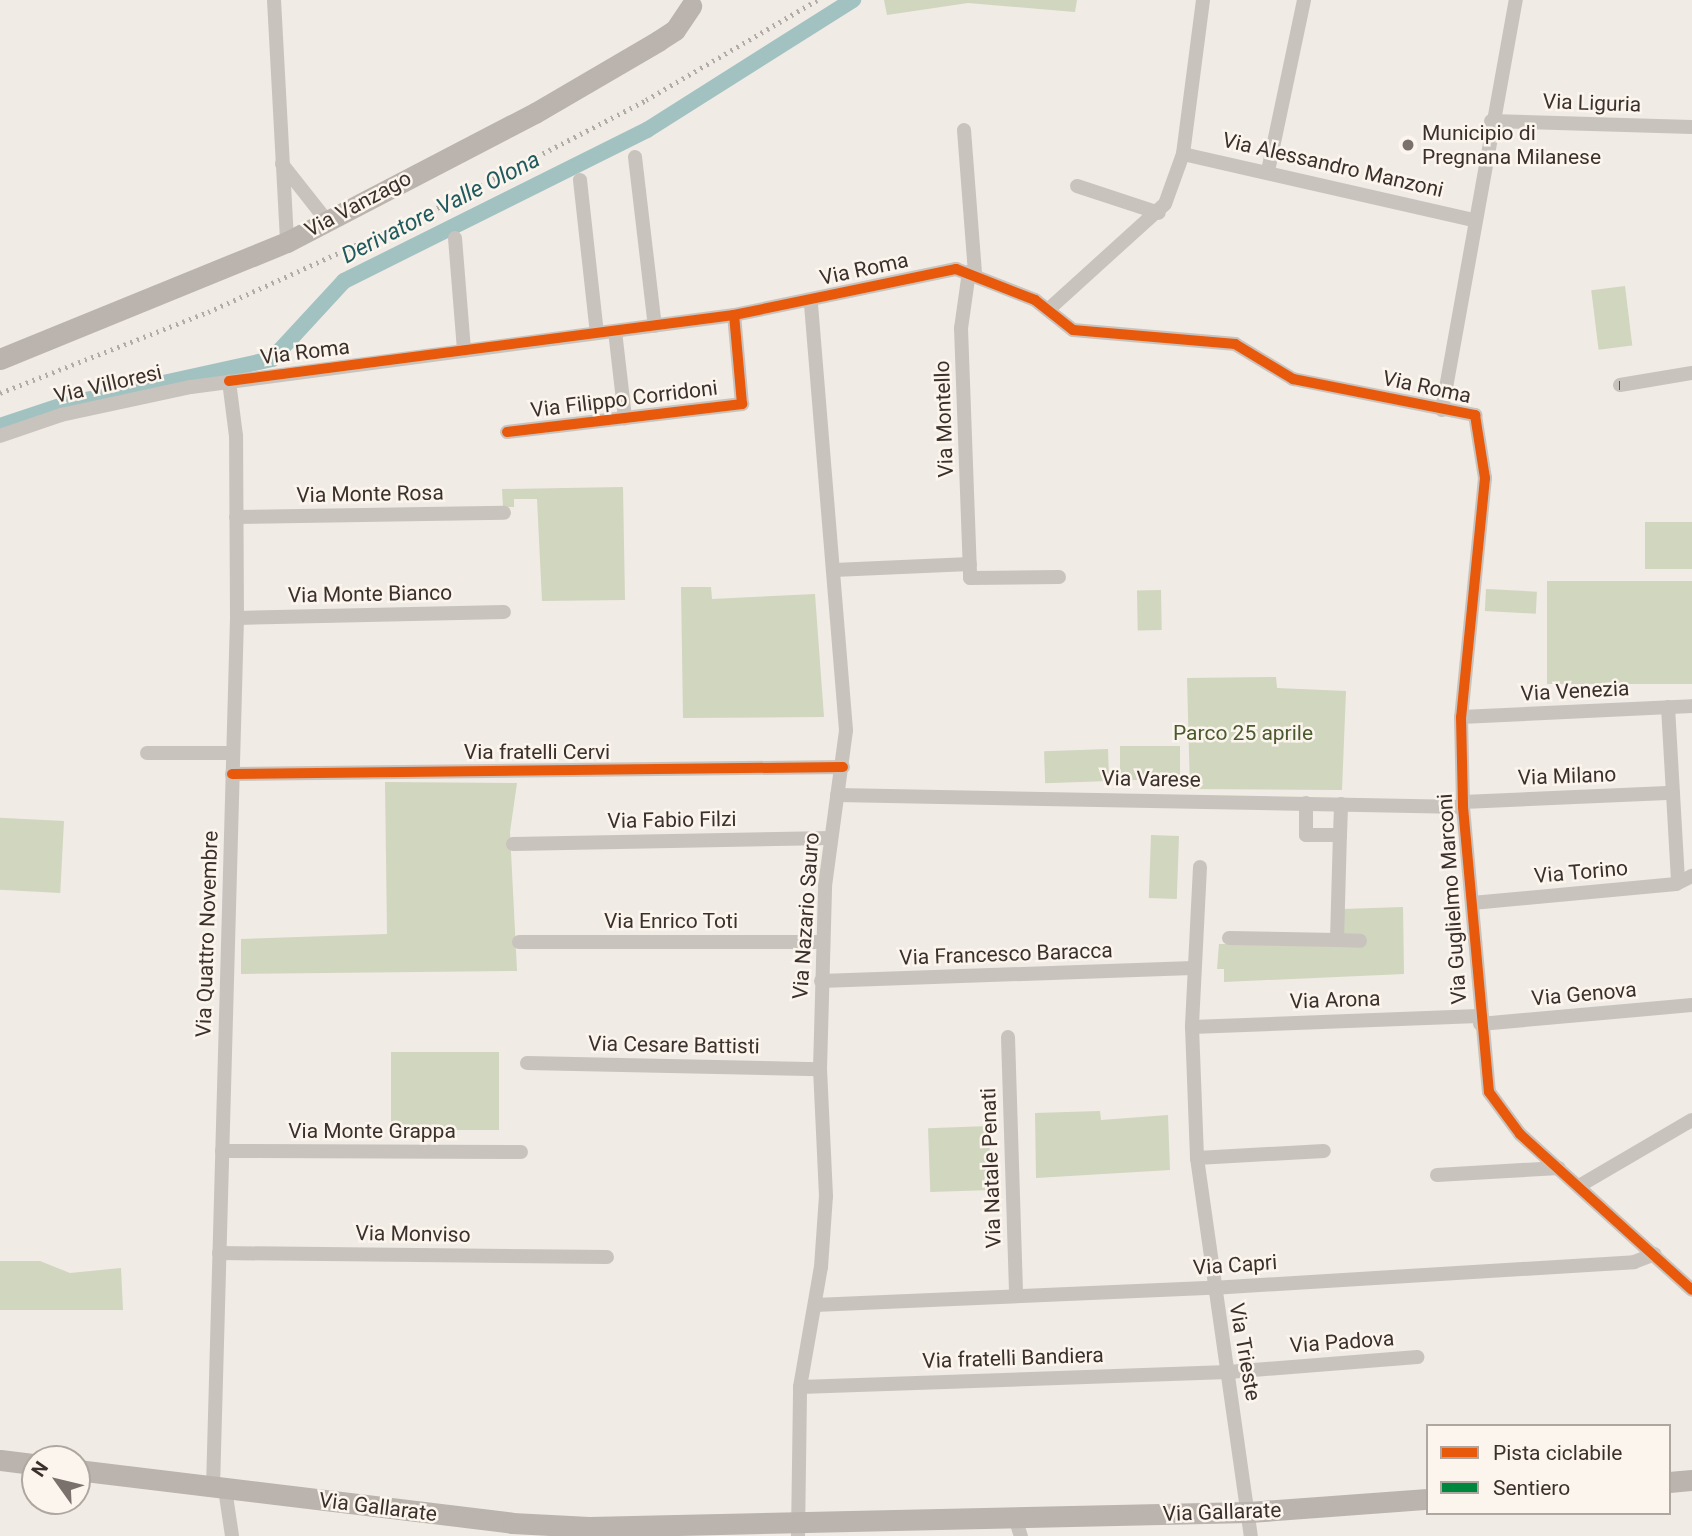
<!DOCTYPE html>
<html>
<head>
<meta charset="utf-8">
<style>
	body { margin:0 }
	#map { position:relative; width:1692px; height:1536px; overflow:hidden; background:#f0ebe5; font-family:Roboto,sans-serif }
	div>[style] { position:absolute }
	.green>* { inset:0; background:#d1d6bf; transform-origin:0 0 }
	.canal>* { height:16px; margin:-8px; padding:0 8px; transform-origin:8px; border-radius:8px; background:#a1c2c1 }
	.street>* { height:14px; margin:-7px; padding:0 7px; transform-origin:7px; border-radius:7px; background:#c9c3be }
	.secondary>* { height:21px; margin:-10.5px; padding:0 10.5px; transform-origin:10.5px; border-radius:10.5px; background:#bab3ae }
	.rail>* { height:4.5px; margin-top:-2.25px; transform-origin:0; background:repeating-linear-gradient(90deg,#b1aca8 0 2px,transparent 0 7px) }
	.quiet>* { height:9px; margin-top:-4.5px; transform-origin:0; background:repeating-linear-gradient(90deg,#00873e 0 18px,transparent 0 27px) }
	.cycleway>* { height:10px; margin:-5px; padding:0 5px; transform-origin:5px; border-radius:5px; background:#e8590c }
	.dots>* { width:19px; height:19px; translate:-50% -50%; box-sizing:border-box; border:4px solid #fbf5ee; border-radius:50% }
	span { translate:-50% -50%; white-space:nowrap; text-align:center; line-height:1.15; -webkit-text-stroke:5px #fbf5ee; paint-order:stroke }
	.street-label { font-size:21px; color:#3b302b }
	.poi-label { font-size:21px; color:#3b302b }
	.left { translate:0 -50%; text-align:left }
	.park-label { font-size:21px; color:#4a5a2e }
	.water-label { font-size:23px; color:#1f5a5e; font-style:italic }
	.legend { position:absolute; left:1426px; top:1424px; width:245px; height:91px; box-sizing:border-box; background:#fbf5ee; border:2px solid #aea6a0; margin:0; padding:9px 12px; list-style:none; font-size:21px; color:#3b302b }
	.legend li { display:flex; align-items:center; gap:14px; height:35px }
	.legend b { width:35px; border:2px solid #aea6a0 }
	.north { position:absolute; left:21px; top:1445px; width:70px; height:70px; box-sizing:border-box; background:#fbf5ee; border:2px solid #aea6a0; border-radius:50%; rotate:304deg; font-size:19px; font-weight:700; line-height:28px; text-align:center; color:#3b302b }
	.north::after { content:''; display:block; margin:auto; width:24px; height:32px; background:#7a716c; clip-path:polygon(50% 0,100% 100%,50% 72%,0 100%) }
</style>
</head>
<body>
<div id="map">
	<div class="green">
		<i style="clip-path:polygon(884px 0,1077px 0,1075px 12px,968px 3px,887px 15px)"></i>
		<i style="left:1625px;top:286px;width:60px;height:34px;rotate:83deg"></i>
		<i style="clip-path:polygon(623px 487px,625px 600px,542px 601px,537px 499px,514px 499px,514px 507px,503px 507px,502px 489px)"></i>
		<i style="left:1692px;top:522px;width:47px;height:47px;rotate:90deg"></i>
		<i style="left:1692px;top:581px;width:103px;height:145px;rotate:90deg"></i>
		<i style="clip-path:polygon(681px 587px,711px 587px,712px 599px,815px 594px,824px 717px,683px 718px)"></i>
		<i style="left:1486px;top:589px;width:51px;height:22px;rotate:3deg"></i>
		<i style="left:1161px;top:590px;width:40px;height:24px;rotate:89deg"></i>
		<i style="clip-path:polygon(1276px 677px,1277px 688px,1346px 691px,1342px 790px,1190px 789px,1187px 678px)"></i>
		<i style="left:1180px;top:746px;width:34px;height:60px;rotate:90deg"></i>
		<i style="left:1108px;top:749px;width:32px;height:64px;rotate:88deg"></i>
		<i style="clip-path:polygon(385px 782px,517px 783px,510px 832px,517px 971px,241px 974px,241px 939px,387px 934px)"></i>
		<i style="left:64px;top:821px;width:72px;height:64px;rotate:93deg"></i>
		<i style="left:1151px;top:835px;width:28px;height:63px;rotate:2deg"></i>
		<i style="clip-path:polygon(1403px 907px,1404px 974px,1224px 982px,1224px 969px,1217px 969px,1219px 944px,1364px 945px,1342px 935px,1343px 909px)"></i>
		<i style="left:391px;top:1052px;width:108px;height:78px"></i>
		<i style="clip-path:polygon(1100px 1111px,1101px 1120px,1168px 1115px,1170px 1170px,1036px 1178px,1035px 1113px)"></i>
		<i style="left:989px;top:1126px;width:64px;height:61px;rotate:88deg"></i>
		<i style="clip-path:polygon(0 1261px,40px 1261px,70px 1273px,121px 1268px,123px 1310px,0 1310px)"></i>
	</div>
	<div class="canal">
		<i style="left:0;top:426px;width:66px;rotate:-18.4deg"></i>
		<i style="left:63px;top:405px;width:214px;rotate:-12.4deg"></i>
		<i style="left:272px;top:359px;width:106px;rotate:-47.3deg"></i>
		<i style="left:344px;top:281px;width:339px;rotate:-26.5deg"></i>
		<i style="left:647px;top:130px;width:244px;rotate:-32.3deg"></i>
	</div>
	<div class="street">
		<i style="left:274px;top:0;width:242px;rotate:86.9deg"></i>
		<i style="left:1491px;top:121px;width:201px;rotate:1.7deg"></i>
		<i style="left:964px;top:130px;width:144px;rotate:85.6deg"></i>
		<i style="left:1183px;top:154px;width:297px;rotate:12.8deg"></i>
		<i style="left:635px;top:157px;width:170px;rotate:83.3deg"></i>
		<i style="left:282px;top:164px;width:73px;rotate:51.7deg"></i>
		<i style="left:1268px;top:171px;width:175px;rotate:-78.1deg"></i>
		<i style="left:580px;top:180px;width:154px;rotate:83.7deg"></i>
		<i style="left:1077px;top:186px;width:86px;rotate:18.2deg"></i>
		<i style="left:455px;top:238px;width:113px;rotate:85.4deg"></i>
		<i style="left:969px;top:272px;width:57px;rotate:98.1deg"></i>
		<i style="left:961px;top:328px;width:250px;rotate:87.9deg"></i>
		<i style="left:970px;top:578px;width:89px;rotate:-0.6deg"></i>
		<i style="left:1049px;top:309px;width:156px;rotate:-42.2deg"></i>
		<i style="left:1165px;top:204px;width:53px;rotate:-70.2deg"></i>
		<i style="left:1183px;top:154px;width:155px;rotate:-82.6deg"></i>
		<i style="left:615px;top:331px;width:88px;rotate:83.4deg"></i>
		<i style="left:1620px;top:385px;width:73px;rotate:-9.5deg"></i>
		<i style="left:1442px;top:410px;width:417px;rotate:-79.8deg"></i>
		<i style="left:507px;top:432px;width:237px;rotate:-6.8deg"></i>
		<i style="left:742px;top:404px;width:89px;rotate:-95.1deg"></i>
		<i style="left:0;top:436px;width:65px;rotate:-19deg"></i>
		<i style="left:61px;top:415px;width:133px;rotate:-12.2deg"></i>
		<i style="left:191px;top:387px;width:548px;rotate:-7.55deg"></i>
		<i style="left:734px;top:315px;width:227px;rotate:-11.7deg"></i>
		<i style="left:956px;top:269px;width:85px;rotate:21.4deg"></i>
		<i style="left:1035px;top:300px;width:48px;rotate:38.3deg"></i>
		<i style="left:1073px;top:330px;width:163px;rotate:4.9deg"></i>
		<i style="left:1235px;top:344px;width:68px;rotate:31.1deg"></i>
		<i style="left:1293px;top:379px;width:186px;rotate:11.2deg"></i>
		<i style="left:1475px;top:415px;width:64px;rotate:81deg"></i>
		<i style="left:1485px;top:478px;width:240px;rotate:95.7deg"></i>
		<i style="left:1461px;top:717px;width:90px;rotate:88.7deg"></i>
		<i style="left:1463px;top:807px;width:286px;rotate:84.8deg"></i>
		<i style="left:1489px;top:1092px;width:52px;rotate:53.6deg"></i>
		<i style="left:1520px;top:1134px;width:232px;rotate:42.2deg"></i>
		<i style="left:236px;top:517px;width:268px;rotate:-0.9deg"></i>
		<i style="left:834px;top:570px;width:136px;rotate:-2.5deg"></i>
		<i style="left:237px;top:618px;width:267px;rotate:-1.3deg"></i>
		<i style="left:1668px;top:707px;width:174px;rotate:86.7deg"></i>
		<i style="left:1461px;top:717px;width:231px;rotate:-2.7deg"></i>
		<i style="left:147px;top:753px;width:86px"></i>
		<i style="left:232px;top:774px;width:611px;rotate:-0.66deg"></i>
		<i style="left:837px;top:795px;width:626px;rotate:1.1deg"></i>
		<i style="left:1463px;top:802px;width:210px;rotate:-2.5deg"></i>
		<i style="left:1340px;top:835px;width:31px;rotate:-88deg"></i>
		<i style="left:513px;top:844px;width:318px;rotate:-1.1deg"></i>
		<i style="left:1200px;top:867px;width:160px;rotate:92.9deg"></i>
		<i style="left:1192px;top:1027px;width:131px;rotate:87.8deg"></i>
		<i style="left:1197px;top:1158px;width:382px;rotate:81.9deg"></i>
		<i style="left:1472px;top:903px;width:205px;rotate:-5.3deg"></i>
		<i style="left:1676px;top:884px;width:18px;rotate:-27deg"></i>
		<i style="left:1229px;top:938px;width:108px;rotate:1.1deg"></i>
		<i style="left:1337px;top:940px;width:105px;rotate:-88.4deg"></i>
		<i style="left:1340px;top:835px;width:34px;rotate:180deg"></i>
		<i style="left:1306px;top:835px;width:32px;rotate:-90deg"></i>
		<i style="left:1337px;top:940px;width:23px;rotate:2deg"></i>
		<i style="left:519px;top:942px;width:304px"></i>
		<i style="left:821px;top:981px;width:372px;rotate:-2deg"></i>
		<i style="left:1480px;top:1024px;width:213px;rotate:-5.1deg"></i>
		<i style="left:1192px;top:1027px;width:287px;rotate:-2.2deg"></i>
		<i style="left:1008px;top:1037px;width:259px;rotate:88.2deg"></i>
		<i style="left:527px;top:1063px;width:293px;rotate:1.2deg"></i>
		<i style="left:222px;top:1151px;width:299px;rotate:0.2deg"></i>
		<i style="left:1197px;top:1158px;width:127px;rotate:-3.2deg"></i>
		<i style="left:1437px;top:1175px;width:122px;rotate:-3.3deg"></i>
		<i style="left:1579px;top:1186px;width:131px;rotate:-30.3deg"></i>
		<i style="left:219px;top:1253px;width:388px;rotate:0.6deg"></i>
		<i style="left:815px;top:1305px;width:397px;rotate:-2.5deg"></i>
		<i style="left:1212px;top:1288px;width:423px;rotate:-3.5deg"></i>
		<i style="left:1634px;top:1262px;width:22px;rotate:-21deg"></i>
		<i style="left:800px;top:1387px;width:428px;rotate:-2deg"></i>
		<i style="left:1228px;top:1372px;width:190px;rotate:-4.5deg"></i>
		<i style="left:213px;top:1488px;width:870px;rotate:-88.42deg"></i>
		<i style="left:237px;top:618px;width:182px;rotate:-90.3deg"></i>
		<i style="left:236px;top:436px;width:55px;rotate:-97.3deg"></i>
		<i style="left:225px;top:1489px;width:48px;rotate:81.5deg"></i>
		<i style="left:1015px;top:1518px;width:19px;rotate:72deg"></i>
		<i style="left:798px;top:1536px;width:149px;rotate:-89.2deg"></i>
		<i style="left:800px;top:1387px;width:122px;rotate:-80.1deg"></i>
		<i style="left:821px;top:1267px;width:71px;rotate:-86deg"></i>
		<i style="left:826px;top:1196px;width:127px;rotate:-92.7deg"></i>
		<i style="left:820px;top:1069px;width:183px;rotate:-88.4deg"></i>
		<i style="left:825px;top:886px;width:157px;rotate:-82.3deg"></i>
		<i style="left:846px;top:730px;width:431px;rotate:-94.7deg"></i>
	</div>
	<div class="secondary">
		<i style="left:0;top:359px;width:310px;rotate:-22.2deg"></i>
		<i style="left:287px;top:242px;width:280px;rotate:-27.5deg"></i>
		<i style="left:535px;top:113px;width:143px;rotate:-30.3deg"></i>
		<i style="left:658px;top:41px;width:20px;rotate:-33deg"></i>
		<i style="left:675px;top:30px;width:29px;rotate:-56deg"></i>
		<i style="left:0;top:1460px;width:35px;rotate:7deg"></i>
		<i style="left:77px;top:1470px;width:438px;rotate:6.9deg"></i>
		<i style="left:512px;top:1523px;width:77px;rotate:3deg"></i>
		<i style="left:589px;top:1527px;width:660px;rotate:-1.3deg"></i>
		<i style="left:1249px;top:1512px;width:179px;rotate:-4.2deg"></i>
		<i style="left:1669px;top:1482px;width:23px;rotate:-5deg"></i>
	</div>
	<div class="rail">
		<i style="left:0;top:393px;width:223px;rotate:-21.3deg"></i>
		<i style="left:208px;top:312px;width:252px;rotate:-24.4deg"></i>
		<i style="left:437px;top:208px;width:235px;rotate:-27.3deg"></i>
		<i style="left:646px;top:100px;width:198px;rotate:-30.3deg"></i>
	</div>
	<div class="quiet">
		<i style="left:1619px;top:385px;width:1px"></i>
	</div>
	<div class="cycleway">
		<i style="left:229px;top:381px;width:509px;rotate:-7.45deg"></i>
		<i style="left:734px;top:315px;width:227px;rotate:-11.7deg"></i>
		<i style="left:956px;top:269px;width:85px;rotate:21.4deg"></i>
		<i style="left:1035px;top:300px;width:48px;rotate:38.3deg"></i>
		<i style="left:1073px;top:330px;width:163px;rotate:4.9deg"></i>
		<i style="left:1235px;top:344px;width:68px;rotate:31.1deg"></i>
		<i style="left:1293px;top:379px;width:186px;rotate:11.2deg"></i>
		<i style="left:1475px;top:415px;width:64px;rotate:81deg"></i>
		<i style="left:1485px;top:478px;width:240px;rotate:95.7deg"></i>
		<i style="left:1461px;top:717px;width:90px;rotate:88.7deg"></i>
		<i style="left:1463px;top:807px;width:286px;rotate:84.8deg"></i>
		<i style="left:1489px;top:1092px;width:52px;rotate:53.6deg"></i>
		<i style="left:1520px;top:1134px;width:232px;rotate:42.2deg"></i>
		<i style="left:507px;top:432px;width:237px;rotate:-6.8deg"></i>
		<i style="left:742px;top:404px;width:89px;rotate:-95.1deg"></i>
		<i style="left:232px;top:774px;width:611px;rotate:-0.66deg"></i>
	</div>
	<div class="dots">
		<i style="left:1408px;top:145px;background:#7a716c"></i>
	</div>
	<div class="street-label">
		<span style="left:1592px;top:103px;rotate:2deg">Via Liguria</span>
		<span style="left:1333px;top:165px;rotate:13deg">Via Alessandro Manzoni</span>
		<span style="left:358px;top:204px;rotate:-28deg">Via Vanzago</span>
		<span style="left:864px;top:269px;rotate:-12deg">Via Roma</span>
		<span style="left:305px;top:352px;rotate:-7deg">Via Roma</span>
		<span style="left:108px;top:384px;rotate:-13deg">Via Villoresi</span>
		<span style="left:1427px;top:387px;rotate:12deg">Via Roma</span>
		<span style="left:624px;top:399px;rotate:-7deg">Via Filippo Corridoni</span>
		<span style="left:944px;top:419px;rotate:-92deg">Via Montello</span>
		<span style="left:370px;top:494px;rotate:-1deg">Via Monte Rosa</span>
		<span style="left:370px;top:594px;rotate:-1deg">Via Monte Bianco</span>
		<span style="left:1575px;top:691px;rotate:-3deg">Via Venezia</span>
		<span style="left:537px;top:752px">Via fratelli Cervi</span>
		<span style="left:1567px;top:776px;rotate:-2deg">Via Milano</span>
		<span style="left:1151px;top:779px;rotate:1deg">Via Varese</span>
		<span style="left:672px;top:820px;rotate:-1deg">Via Fabio Filzi</span>
		<span style="left:1581px;top:872px;rotate:-5deg">Via Torino</span>
		<span style="left:1452px;top:899px;rotate:-94deg">Via Guglielmo Marconi</span>
		<span style="left:806px;top:916px;rotate:-86deg">Via Nazario Sauro</span>
		<span style="left:671px;top:921px">Via Enrico Toti</span>
		<span style="left:207px;top:934px;rotate:-88deg">Via Quattro Novembre</span>
		<span style="left:1006px;top:954px;rotate:-2deg">Via Francesco Baracca</span>
		<span style="left:1584px;top:994px;rotate:-5deg">Via Genova</span>
		<span style="left:1335px;top:1000px;rotate:-2deg">Via Arona</span>
		<span style="left:674px;top:1045px;rotate:1deg">Via Cesare Battisti</span>
		<span style="left:372px;top:1131px">Via Monte Grappa</span>
		<span style="left:991px;top:1168px;rotate:-92deg">Via Natale Penati</span>
		<span style="left:413px;top:1234px;rotate:1deg">Via Monviso</span>
		<span style="left:1235px;top:1265px;rotate:-4deg">Via Capri</span>
		<span style="left:1342px;top:1342px;rotate:-4deg">Via Padova</span>
		<span style="left:1245px;top:1352px;rotate:80deg">Via Trieste</span>
		<span style="left:1013px;top:1358px;rotate:-2deg">Via fratelli Bandiera</span>
		<span style="left:378px;top:1507px;rotate:7deg">Via Gallarate</span>
		<span style="left:1222px;top:1512px;rotate:-2deg">Via Gallarate</span>
	</div>
	<div class="poi-label">
		<span class="left" style="left:1422px;top:145px">Municipio di<br>Pregnana Milanese</span>
	</div>
	<div class="park-label">
		<span style="left:1243px;top:733px">Parco 25 aprile</span>
	</div>
	<div class="water-label">
		<span style="left:441px;top:208px;rotate:-27deg">Derivatore Valle Olona</span>
	</div>
	<ul class="legend">
	<li><b style="height:9px;background:#e8590c"></b>Pista ciclabile</li>
	<li><b style="height:9px;background:#00873e"></b>Sentiero</li>
	</ul>
	<div class="north">N</div>
</div>
</body>
</html>
